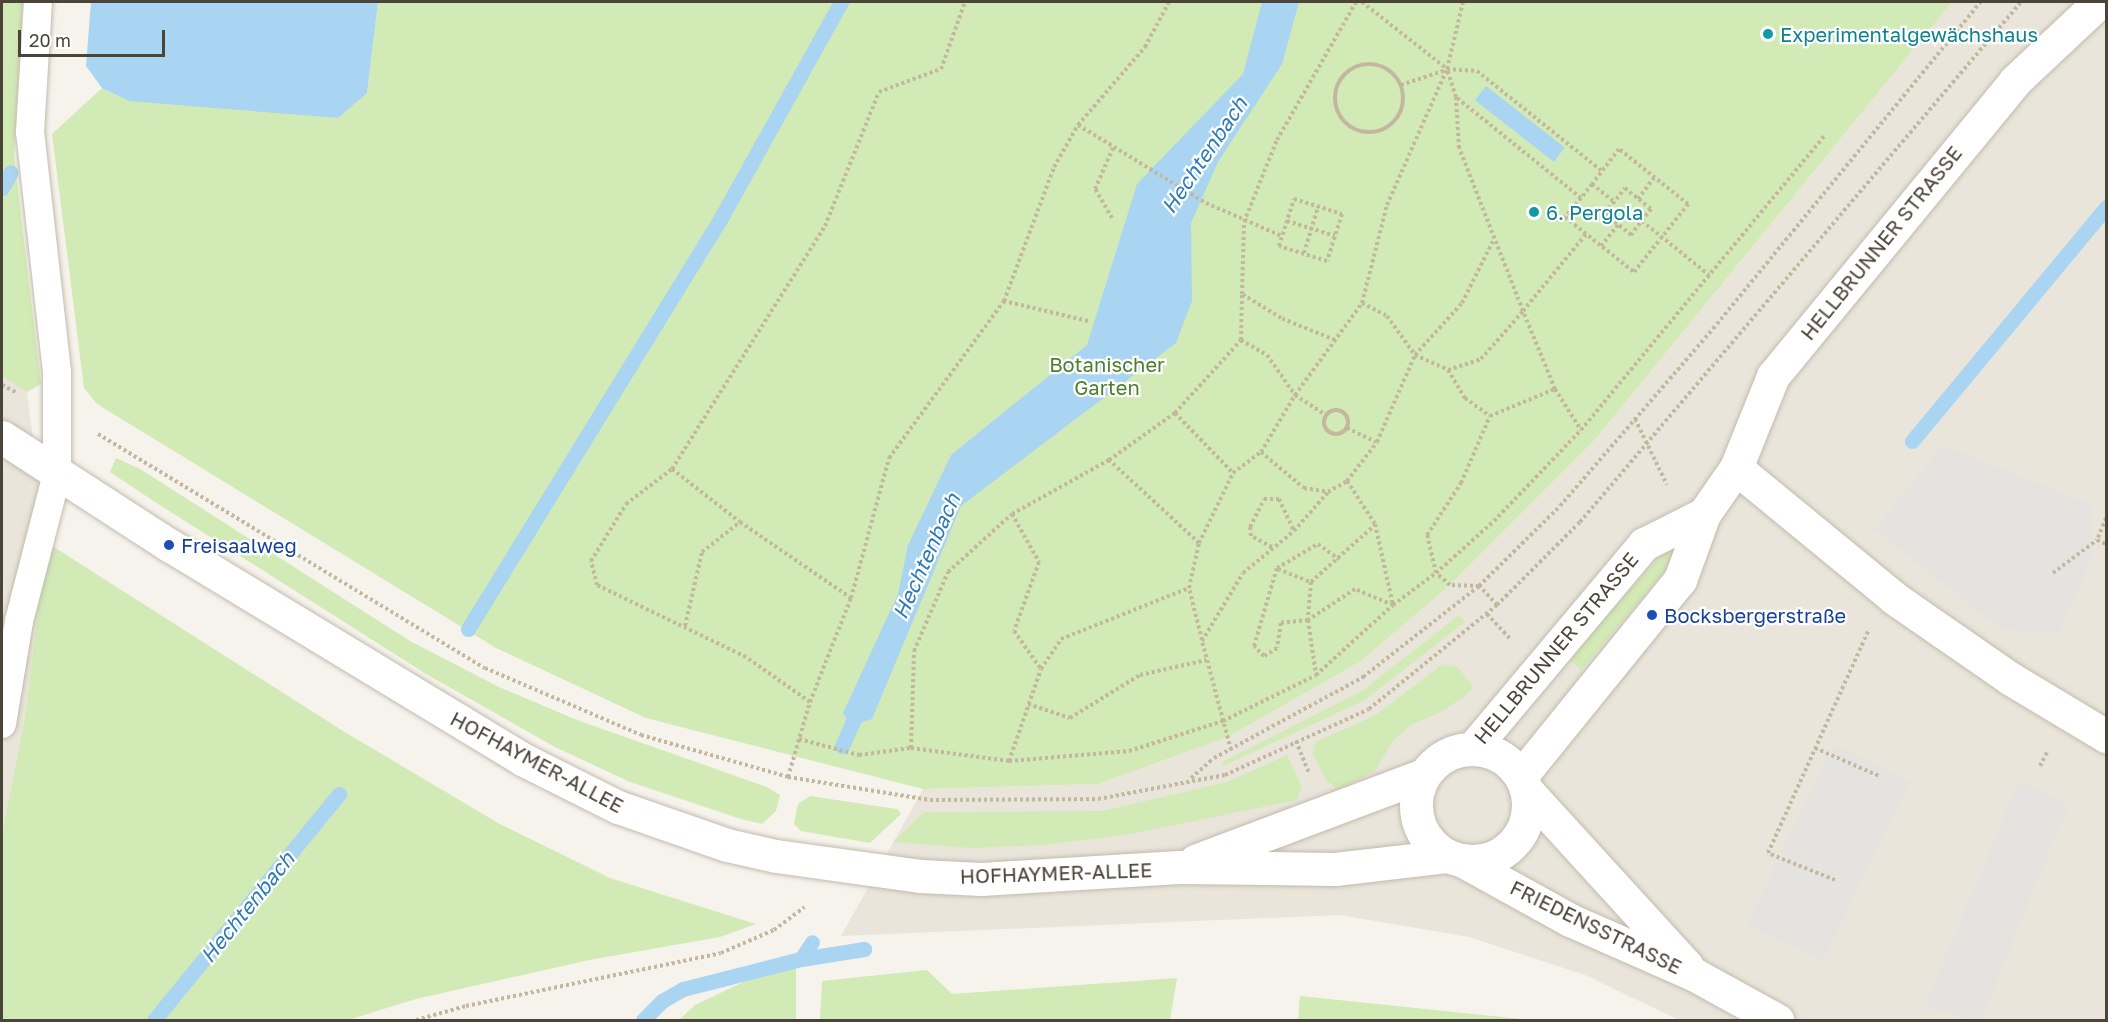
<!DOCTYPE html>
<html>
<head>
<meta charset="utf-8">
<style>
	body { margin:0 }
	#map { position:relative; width:2108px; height:1022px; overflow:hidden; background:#f6f3ec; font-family:"Golos Text",sans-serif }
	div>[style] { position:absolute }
	.residential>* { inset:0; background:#eae5da }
	.green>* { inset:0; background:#d2eab5 }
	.parking>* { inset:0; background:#e5e3e0; transform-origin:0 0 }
	.water>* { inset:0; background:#a9d4f2; transform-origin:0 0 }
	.stream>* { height:15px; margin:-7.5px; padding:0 7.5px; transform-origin:7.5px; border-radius:7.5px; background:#a9d4f2 }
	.path>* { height:4px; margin-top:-2px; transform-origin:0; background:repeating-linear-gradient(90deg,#c4b79f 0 3px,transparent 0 6px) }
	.path>.ring { margin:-2px; padding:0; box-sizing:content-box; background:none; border:4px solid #c4b79f; border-radius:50% }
	.roads { filter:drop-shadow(0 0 2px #c2bbae) drop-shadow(0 0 2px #c2bbae) }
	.service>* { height:28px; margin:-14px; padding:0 14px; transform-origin:14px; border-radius:14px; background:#fff }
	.minor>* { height:33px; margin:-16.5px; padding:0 16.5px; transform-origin:16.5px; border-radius:16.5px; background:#fff }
	.tertiary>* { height:33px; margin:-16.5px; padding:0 16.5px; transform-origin:16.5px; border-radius:16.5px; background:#fff }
	.tertiary>.ring { margin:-16.5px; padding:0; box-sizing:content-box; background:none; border:33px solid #fff; border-radius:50% }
	.dots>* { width:16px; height:16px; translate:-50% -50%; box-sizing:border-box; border:3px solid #fff; border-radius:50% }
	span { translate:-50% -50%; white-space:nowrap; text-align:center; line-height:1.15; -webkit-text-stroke:4.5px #fff; paint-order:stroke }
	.culture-label { font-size:20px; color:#0d838f }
	.left { translate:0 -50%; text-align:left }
	.street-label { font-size:20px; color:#4b4439 }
	.park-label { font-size:20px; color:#4a7f2a }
	.transit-label { font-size:20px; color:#164399 }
	.water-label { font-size:21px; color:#2e7ab2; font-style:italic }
	.frame { position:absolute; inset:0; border:3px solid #4b4439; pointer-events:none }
	.scale { position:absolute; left:18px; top:30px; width:147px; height:27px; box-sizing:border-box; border:3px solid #4b4439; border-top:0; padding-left:8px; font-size:18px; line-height:21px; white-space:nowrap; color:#4b4439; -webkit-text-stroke:4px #fff; paint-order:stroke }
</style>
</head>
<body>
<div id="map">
	<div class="residential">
		<i style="clip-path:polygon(1952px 2px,2106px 2px,2106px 1020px,1679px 1020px,1585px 975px,1469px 937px,1340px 915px,841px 936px,923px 789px,1098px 784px,1228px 737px,1361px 661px,1450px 585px,1593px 442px)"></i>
		<i style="clip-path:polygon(2px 376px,27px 392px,46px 542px,26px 711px,2px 835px)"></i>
	</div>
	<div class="green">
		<i style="clip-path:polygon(2px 2px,23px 2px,14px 156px,41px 384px,27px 392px,2px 376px)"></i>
		<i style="clip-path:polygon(378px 2px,1952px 2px,1593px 442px,1450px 585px,1361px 661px,1228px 737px,1098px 784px,923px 789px,646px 718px,496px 648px,97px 404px,84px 388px,52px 134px,102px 88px,129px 101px,367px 93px)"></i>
		<i style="clip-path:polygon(116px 458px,140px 469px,410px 641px,499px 687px,577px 720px,767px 787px,780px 795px,776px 811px,762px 824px,741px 819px,630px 782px,555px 747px,426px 674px,155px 502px,110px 472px)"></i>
		<i style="clip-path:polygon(46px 542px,343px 731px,498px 823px,610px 878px,756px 924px,720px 937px,589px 960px,416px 999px,348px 1020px,2px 1020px,2px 835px,26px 711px)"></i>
		<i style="clip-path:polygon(1668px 548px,1674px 550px,1675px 559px,1581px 670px,1568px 658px)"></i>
		<i style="clip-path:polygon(1459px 615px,1465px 622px,1365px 700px,1223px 766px,1222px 762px,1362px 691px)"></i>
		<i style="clip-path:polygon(1443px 664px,1457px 667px,1473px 686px,1468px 694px,1441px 712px,1411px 725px,1393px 741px,1375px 771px,1338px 790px,1326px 780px,1313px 754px,1315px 742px,1374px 716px)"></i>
		<i style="clip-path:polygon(1287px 755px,1302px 787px,1297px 800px,1126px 835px,1043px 845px,972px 848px,893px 842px,924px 812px,1102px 811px,1227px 782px)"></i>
		<i style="clip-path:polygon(810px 796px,897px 809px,901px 814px,870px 843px,801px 831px,794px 824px,798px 804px)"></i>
		<i style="clip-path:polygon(796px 957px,796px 1020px,679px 1020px,695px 1005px)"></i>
		<i style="clip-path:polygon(927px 970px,952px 994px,1177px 978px,1170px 1020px,820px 1020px,822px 981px)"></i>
		<i style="clip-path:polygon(1300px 996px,1531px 1020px,1298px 1020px)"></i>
	</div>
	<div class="parking">
		<i style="clip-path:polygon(1943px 445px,2092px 505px,2093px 556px,2059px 634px,2000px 629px,1874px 529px)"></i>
		<i style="left:1834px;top:745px;width:85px;height:200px;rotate:26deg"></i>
		<i style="clip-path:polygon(2019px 781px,2069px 805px,1981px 1020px,1971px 1020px,1925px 1005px)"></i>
	</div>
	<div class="water">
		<i style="clip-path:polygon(91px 2px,378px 2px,367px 93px,338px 118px,129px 101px,102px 88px,86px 66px)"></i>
		<i style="clip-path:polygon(1262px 2px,1299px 2px,1282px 64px,1218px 162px,1191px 223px,1192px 301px,1176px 343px,961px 506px,872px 719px,851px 725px,843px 713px,898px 594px,908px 545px,951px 455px,1087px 345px,1137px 184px,1243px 74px)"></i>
		<i style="left:1486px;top:86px;width:100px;height:18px;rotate:38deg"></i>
	</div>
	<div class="stream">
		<i style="left:2px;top:188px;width:18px;rotate:-61deg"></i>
		<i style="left:1912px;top:441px;width:304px;rotate:-50.3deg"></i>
		<i style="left:468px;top:629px;width:487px;rotate:-58.4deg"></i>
		<i style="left:723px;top:214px;width:243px;rotate:-60.9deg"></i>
		<i style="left:842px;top:746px;width:42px;rotate:-65.9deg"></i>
		<i style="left:801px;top:959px;width:20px;rotate:-57deg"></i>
		<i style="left:154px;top:1020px;width:292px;rotate:-50.7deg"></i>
		<i style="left:643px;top:1020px;width:27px;rotate:-45deg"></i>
		<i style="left:662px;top:1001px;width:24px;rotate:-30deg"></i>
		<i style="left:683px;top:989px;width:122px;rotate:-14.3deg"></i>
		<i style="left:801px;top:959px;width:64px;rotate:-9deg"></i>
	</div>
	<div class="path">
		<i style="left:1362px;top:2px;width:108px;rotate:38.2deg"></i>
		<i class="ring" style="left:1335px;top:64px;width:64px;height:64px"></i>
		<i style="left:1401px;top:85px;width:47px;rotate:-18.4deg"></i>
		<i style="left:1078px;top:125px;width:150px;rotate:31.4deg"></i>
		<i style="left:1206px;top:203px;width:83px;rotate:23.5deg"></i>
		<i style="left:1592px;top:184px;width:28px;rotate:39deg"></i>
		<i style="left:1625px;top:188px;width:33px;rotate:39deg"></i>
		<i style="left:1651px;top:209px;width:33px;rotate:128deg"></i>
		<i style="left:1631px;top:235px;width:34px;rotate:-140deg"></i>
		<i style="left:1605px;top:213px;width:32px;rotate:-51deg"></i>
		<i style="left:1581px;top:198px;width:25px;rotate:130deg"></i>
		<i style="left:1565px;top:217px;width:88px;rotate:38.6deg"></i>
		<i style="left:1634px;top:272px;width:87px;rotate:-51.5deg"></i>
		<i style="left:1688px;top:204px;width:88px;rotate:-141.4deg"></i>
		<i style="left:1619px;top:149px;width:44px;rotate:127.6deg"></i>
		<i style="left:1592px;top:184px;width:18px;rotate:128deg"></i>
		<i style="left:1581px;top:198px;width:161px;rotate:-141.1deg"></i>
		<i style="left:1456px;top:97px;width:29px;rotate:-108deg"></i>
		<i style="left:1447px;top:69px;width:30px;rotate:4deg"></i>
		<i style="left:1477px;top:71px;width:160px;rotate:38.7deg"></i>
		<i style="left:1294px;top:199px;width:50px;rotate:17.4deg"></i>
		<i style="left:1342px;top:214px;width:49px;rotate:107.7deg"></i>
		<i style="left:1327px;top:261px;width:50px;rotate:-162.6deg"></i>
		<i style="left:1279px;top:246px;width:49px;rotate:-72.3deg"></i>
		<i style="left:1638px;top:199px;width:26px;rotate:-53deg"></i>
		<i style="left:1112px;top:218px;width:34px;rotate:-120deg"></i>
		<i style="left:1095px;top:189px;width:45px;rotate:-66.3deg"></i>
		<i style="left:1287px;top:221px;width:50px;rotate:17.4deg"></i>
		<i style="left:1642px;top:221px;width:86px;rotate:38.9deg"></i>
		<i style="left:1601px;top:246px;width:28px;rotate:-51deg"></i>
		<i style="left:1304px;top:253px;width:48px;rotate:-73.1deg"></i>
		<i style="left:1362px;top:303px;width:28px;rotate:27deg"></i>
		<i style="left:1387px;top:316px;width:48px;rotate:54.3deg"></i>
		<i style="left:1415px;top:355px;width:36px;rotate:24deg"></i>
		<i style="left:1448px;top:370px;width:35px;rotate:-18deg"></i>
		<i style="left:1481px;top:359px;width:64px;rotate:-48.8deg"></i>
		<i style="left:1523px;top:311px;width:175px;rotate:-111.4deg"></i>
		<i style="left:1459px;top:148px;width:51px;rotate:-93.4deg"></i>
		<i style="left:1088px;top:321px;width:86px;rotate:-166.6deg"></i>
		<i style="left:1004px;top:301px;width:143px;rotate:-69.5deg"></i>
		<i style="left:1054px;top:167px;width:48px;rotate:-60.3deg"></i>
		<i style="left:1078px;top:125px;width:103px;rotate:-49.3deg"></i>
		<i style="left:1145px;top:47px;width:51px;rotate:-61.9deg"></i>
		<i style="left:1241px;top:340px;width:30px;rotate:30deg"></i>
		<i style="left:1267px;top:355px;width:49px;rotate:55deg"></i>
		<i style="left:1295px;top:395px;width:37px;rotate:33deg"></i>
		<i style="left:1335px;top:340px;width:58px;rotate:-157.8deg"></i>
		<i style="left:1281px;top:318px;width:46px;rotate:-148.4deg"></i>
		<i style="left:1242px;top:294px;width:72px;rotate:-88.4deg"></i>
		<i style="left:1244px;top:222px;width:88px;rotate:-68.1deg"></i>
		<i style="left:1277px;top:140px;width:159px;rotate:-60.2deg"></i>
		<i style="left:1448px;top:370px;width:33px;rotate:59deg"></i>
		<i style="left:1465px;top:398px;width:31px;rotate:36deg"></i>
		<i style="left:2px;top:385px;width:17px;rotate:28deg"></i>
		<i style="left:1555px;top:389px;width:49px;rotate:57.6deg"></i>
		<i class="ring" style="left:1324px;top:410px;width:20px;height:20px"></i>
		<i style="left:1175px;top:413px;width:83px;rotate:46deg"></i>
		<i style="left:1635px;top:419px;width:73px;rotate:64.1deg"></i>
		<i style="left:1347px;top:428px;width:32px;rotate:26deg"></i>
		<i style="left:98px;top:434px;width:452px;rotate:31.2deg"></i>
		<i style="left:485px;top:668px;width:170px;rotate:23.2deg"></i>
		<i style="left:641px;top:735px;width:153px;rotate:15.9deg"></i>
		<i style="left:788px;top:777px;width:144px;rotate:9.2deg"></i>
		<i style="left:930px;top:800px;width:168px;rotate:-0.3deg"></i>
		<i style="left:1098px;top:799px;width:129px;rotate:-10.7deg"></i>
		<i style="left:1225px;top:775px;width:158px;rotate:-24.6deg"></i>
		<i style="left:1369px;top:709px;width:165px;rotate:-39.1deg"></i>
		<i style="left:1497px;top:605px;width:117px;rotate:-45deg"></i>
		<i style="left:1580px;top:522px;width:682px;rotate:-49.7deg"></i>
		<i style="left:1261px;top:452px;width:66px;rotate:-59.2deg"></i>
		<i style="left:1295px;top:395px;width:114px;rotate:-53.9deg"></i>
		<i style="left:1362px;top:303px;width:101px;rotate:-75.7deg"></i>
		<i style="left:1387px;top:205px;width:149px;rotate:-66.2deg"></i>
		<i style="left:1447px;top:69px;width:69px;rotate:-76.6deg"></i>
		<i style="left:672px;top:469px;width:86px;rotate:37.9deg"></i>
		<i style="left:740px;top:522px;width:135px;rotate:34.4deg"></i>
		<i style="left:851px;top:598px;width:145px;rotate:-74.8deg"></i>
		<i style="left:889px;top:458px;width:195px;rotate:-53.8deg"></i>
		<i style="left:1347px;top:481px;width:51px;rotate:56.9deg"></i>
		<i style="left:1375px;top:524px;width:83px;rotate:77.5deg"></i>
		<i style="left:1393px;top:605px;width:54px;rotate:-36.7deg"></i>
		<i style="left:1436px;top:573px;width:78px;rotate:-41.9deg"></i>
		<i style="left:1494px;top:521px;width:126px;rotate:-46.3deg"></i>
		<i style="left:1581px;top:430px;width:383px;rotate:-50.4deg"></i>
		<i style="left:1012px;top:514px;width:55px;rotate:60.6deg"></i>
		<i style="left:1039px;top:562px;width:73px;rotate:109.9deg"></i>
		<i style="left:1014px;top:631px;width:47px;rotate:54.6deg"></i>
		<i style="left:2106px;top:518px;width:24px;rotate:112deg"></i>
		<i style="left:2097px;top:540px;width:10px;rotate:24deg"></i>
		<i style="left:1199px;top:543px;width:122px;rotate:-137.3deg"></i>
		<i style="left:1109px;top:460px;width:81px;rotate:-35.5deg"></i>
		<i style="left:1175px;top:413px;width:98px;rotate:-47.9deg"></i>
		<i style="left:1241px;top:340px;width:45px;rotate:-88.7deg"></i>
		<i style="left:1272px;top:547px;width:24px;rotate:-152deg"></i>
		<i style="left:1251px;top:536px;width:9px;rotate:-96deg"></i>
		<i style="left:1250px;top:527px;width:31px;rotate:-63deg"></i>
		<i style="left:1264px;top:499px;width:15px"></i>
		<i style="left:1279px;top:499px;width:35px;rotate:65deg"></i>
		<i style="left:1278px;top:569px;width:35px;rotate:22deg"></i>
		<i style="left:1311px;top:582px;width:86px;rotate:-41.7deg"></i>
		<i style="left:2053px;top:573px;width:55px;rotate:-36.9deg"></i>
		<i style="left:1311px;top:582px;width:38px;rotate:95deg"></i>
		<i style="left:1308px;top:620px;width:56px;rotate:81.7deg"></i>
		<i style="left:1497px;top:605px;width:26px;rotate:-133deg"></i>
		<i style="left:1479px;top:586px;width:29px;rotate:-178deg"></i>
		<i style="left:1450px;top:585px;width:18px;rotate:-139deg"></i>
		<i style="left:1436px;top:573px;width:39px;rotate:-103deg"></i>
		<i style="left:1427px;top:535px;width:62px;rotate:-56.8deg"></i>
		<i style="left:1461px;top:483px;width:73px;rotate:-66.6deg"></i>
		<i style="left:1490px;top:416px;width:70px;rotate:-22.6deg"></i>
		<i style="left:1555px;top:389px;width:84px;rotate:-112.3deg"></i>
		<i style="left:1523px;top:311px;width:99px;rotate:-50.7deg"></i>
		<i style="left:1487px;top:614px;width:35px;rotate:47deg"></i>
		<i style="left:685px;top:626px;width:76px;rotate:-77.1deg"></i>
		<i style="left:702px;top:552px;width:48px;rotate:-38.3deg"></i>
		<i style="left:1202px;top:640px;width:54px;rotate:-104deg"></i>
		<i style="left:1189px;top:588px;width:46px;rotate:-77.5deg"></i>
		<i style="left:1199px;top:543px;width:78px;rotate:-64.1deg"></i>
		<i style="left:1233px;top:473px;width:35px;rotate:-37deg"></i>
		<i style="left:1261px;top:452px;width:56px;rotate:39.9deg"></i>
		<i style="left:1304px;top:488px;width:24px;rotate:9deg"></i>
		<i style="left:810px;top:702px;width:78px;rotate:-144.9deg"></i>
		<i style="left:746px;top:657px;width:165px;rotate:-154.2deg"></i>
		<i style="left:597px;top:585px;width:25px;rotate:-104deg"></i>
		<i style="left:591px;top:561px;width:67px;rotate:-58.4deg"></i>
		<i style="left:626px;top:504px;width:58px;rotate:-37.3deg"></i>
		<i style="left:672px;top:469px;width:287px;rotate:-57.8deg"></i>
		<i style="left:825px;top:226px;width:144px;rotate:-68.1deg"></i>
		<i style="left:879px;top:92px;width:66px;rotate:-20.4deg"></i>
		<i style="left:941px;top:69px;width:71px;rotate:-70.3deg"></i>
		<i style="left:1028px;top:704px;width:44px;rotate:18.4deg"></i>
		<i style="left:1070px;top:718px;width:82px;rotate:-31.6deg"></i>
		<i style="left:1140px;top:675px;width:68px;rotate:-12.8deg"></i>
		<i style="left:799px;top:739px;width:62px;rotate:14.9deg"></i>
		<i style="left:859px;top:755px;width:52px;rotate:-7.7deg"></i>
		<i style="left:911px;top:748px;width:99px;rotate:7.6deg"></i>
		<i style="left:1009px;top:761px;width:120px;rotate:-4.8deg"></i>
		<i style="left:1129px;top:751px;width:99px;rotate:-17.7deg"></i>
		<i style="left:1223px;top:721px;width:104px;rotate:-26.3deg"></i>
		<i style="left:1316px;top:675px;width:104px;rotate:-42.3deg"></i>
		<i style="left:1393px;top:605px;width:41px;rotate:-157.2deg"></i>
		<i style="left:1355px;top:589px;width:56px;rotate:146.6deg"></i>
		<i style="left:1308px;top:620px;width:27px;rotate:174deg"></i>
		<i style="left:1281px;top:623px;width:25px;rotate:99deg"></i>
		<i style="left:1277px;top:648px;width:15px;rotate:148deg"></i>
		<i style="left:1264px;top:656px;width:14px;rotate:-135deg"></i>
		<i style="left:1254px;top:646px;width:81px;rotate:-73.6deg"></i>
		<i style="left:1277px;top:568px;width:48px;rotate:-30.3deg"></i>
		<i style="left:1318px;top:544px;width:26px;rotate:36deg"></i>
		<i style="left:1296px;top:741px;width:35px;rotate:68deg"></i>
		<i style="left:911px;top:748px;width:97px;rotate:-88.2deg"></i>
		<i style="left:914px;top:651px;width:86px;rotate:-66.7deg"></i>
		<i style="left:948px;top:572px;width:86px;rotate:-42.2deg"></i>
		<i style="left:1012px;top:514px;width:111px;rotate:-29.1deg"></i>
		<i style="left:1815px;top:748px;width:70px;rotate:23.6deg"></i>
		<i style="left:1231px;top:750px;width:113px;rotate:-104.9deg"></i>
		<i style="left:1202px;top:641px;width:79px;rotate:-58.9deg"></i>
		<i style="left:1243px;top:573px;width:66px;rotate:-39.5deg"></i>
		<i style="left:1294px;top:531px;width:52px;rotate:-48.9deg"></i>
		<i style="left:1328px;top:492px;width:22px;rotate:-30deg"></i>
		<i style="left:1347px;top:481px;width:49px;rotate:-52.4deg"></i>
		<i style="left:1377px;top:442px;width:95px;rotate:-66.4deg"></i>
		<i style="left:1415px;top:355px;width:70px;rotate:-47.9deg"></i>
		<i style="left:1462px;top:303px;width:72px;rotate:-63.4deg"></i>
		<i style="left:1009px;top:761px;width:97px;rotate:-70.8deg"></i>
		<i style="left:1041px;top:669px;width:36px;rotate:-56deg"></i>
		<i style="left:1061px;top:639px;width:138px;rotate:-21.7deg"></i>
		<i style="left:2040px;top:766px;width:18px;rotate:-63deg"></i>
		<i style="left:788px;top:777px;width:78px;rotate:-73.7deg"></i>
		<i style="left:810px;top:702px;width:112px;rotate:-68.5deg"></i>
		<i style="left:1191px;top:778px;width:30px;rotate:-41deg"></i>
		<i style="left:1214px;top:758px;width:170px;rotate:-28.5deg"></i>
		<i style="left:1363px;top:677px;width:147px;rotate:-38.1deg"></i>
		<i style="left:1479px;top:586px;width:114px;rotate:-44.6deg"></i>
		<i style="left:1560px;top:506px;width:240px;rotate:-49.2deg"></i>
		<i style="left:1717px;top:324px;width:416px;rotate:-50.7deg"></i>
		<i style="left:1835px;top:880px;width:72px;rotate:-158.1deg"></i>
		<i style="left:1768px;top:853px;width:243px;rotate:-65.7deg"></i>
		<i style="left:416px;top:1020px;width:52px;rotate:-15.6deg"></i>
		<i style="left:466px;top:1006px;width:260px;rotate:-11.7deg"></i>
		<i style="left:721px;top:953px;width:58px;rotate:-23.5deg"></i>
		<i style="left:774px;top:930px;width:38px;rotate:-37deg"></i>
	</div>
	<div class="roads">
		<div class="service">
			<i style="left:2px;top:724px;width:104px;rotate:-80.6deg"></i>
			<i style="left:19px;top:621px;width:152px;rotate:-75.5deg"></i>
			<i style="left:57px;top:474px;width:102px;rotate:-90deg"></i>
			<i style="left:57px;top:372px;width:242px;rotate:-96.4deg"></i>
			<i style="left:30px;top:132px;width:130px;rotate:-86.5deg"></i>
		</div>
		<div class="minor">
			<i style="left:1736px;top:468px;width:205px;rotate:39.4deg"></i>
			<i style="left:1894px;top:598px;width:142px;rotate:34.7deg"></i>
			<i style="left:2011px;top:679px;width:111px;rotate:31deg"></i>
			<i style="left:1472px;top:749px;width:268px;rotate:-50deg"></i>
			<i style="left:1644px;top:544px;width:67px;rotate:-26.6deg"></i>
			<i style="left:1521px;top:776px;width:252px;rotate:-51deg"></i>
			<i style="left:1680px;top:580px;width:70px;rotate:-70deg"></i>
			<i style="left:1704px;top:514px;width:56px;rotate:-55.2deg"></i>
			<i style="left:1736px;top:468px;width:99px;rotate:-68.1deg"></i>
			<i style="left:1773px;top:376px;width:382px;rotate:-50.6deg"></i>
			<i style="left:2015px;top:81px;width:115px;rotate:-43.2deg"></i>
		</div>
		<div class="tertiary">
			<i style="left:2px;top:437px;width:199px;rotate:32.9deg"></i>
			<i style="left:169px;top:545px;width:413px;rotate:31.2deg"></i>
			<i style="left:522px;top:759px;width:107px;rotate:26.6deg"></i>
			<i style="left:618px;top:807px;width:115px;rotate:19.2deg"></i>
			<i style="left:727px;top:845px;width:50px;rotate:12.7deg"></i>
			<i style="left:776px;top:856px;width:145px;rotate:7.9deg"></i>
			<i style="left:920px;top:876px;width:61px;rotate:2.8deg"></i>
			<i style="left:981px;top:879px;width:198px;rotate:-3.5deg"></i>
			<i style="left:1179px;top:867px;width:156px;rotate:0.7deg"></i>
			<i style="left:1335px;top:869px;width:114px;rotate:-6.6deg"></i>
			<i class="ring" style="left:1416px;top:749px;width:79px;height:79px"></i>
			<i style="left:1528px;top:792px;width:236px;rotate:47.6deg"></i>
			<i style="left:1195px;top:861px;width:245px;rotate:-20.6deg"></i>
			<i style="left:1465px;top:862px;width:120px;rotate:28.9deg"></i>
			<i style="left:1570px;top:920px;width:137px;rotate:23.7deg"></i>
			<i style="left:1695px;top:975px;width:94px;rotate:28.8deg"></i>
		</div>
	</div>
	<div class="dots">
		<i style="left:1768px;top:34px;background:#0f9aa8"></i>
		<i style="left:1534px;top:212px;background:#0f9aa8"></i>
		<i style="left:169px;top:545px;background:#1a4fb4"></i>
		<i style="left:1652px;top:615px;background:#1a4fb4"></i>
	</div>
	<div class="culture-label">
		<span class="left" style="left:1780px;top:34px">Experimentalgewächshaus</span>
		<span class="left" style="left:1546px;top:212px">6. Pergola</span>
	</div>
	<div class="street-label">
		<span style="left:1881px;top:243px;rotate:-51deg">HELLBRUNNER STRASSE</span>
		<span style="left:1556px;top:648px;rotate:-50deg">HELLBRUNNER STRASSE</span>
		<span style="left:537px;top:762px;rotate:28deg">HOFHAYMER-ALLEE</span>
		<span style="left:1056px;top:873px;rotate:-2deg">HOFHAYMER-ALLEE</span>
		<span style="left:1596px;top:927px;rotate:26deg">FRIEDENSSTRASSE</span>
	</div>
	<div class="park-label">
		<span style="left:1107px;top:376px">Botanischer<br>Garten</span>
	</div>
	<div class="transit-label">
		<span class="left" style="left:181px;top:545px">Freisaalweg</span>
		<span class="left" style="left:1664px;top:615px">Bocksbergerstraße</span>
	</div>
	<div class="water-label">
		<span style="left:1204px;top:155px;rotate:-56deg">Hechtenbach</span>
		<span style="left:926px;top:556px;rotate:-66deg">Hechtenbach</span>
		<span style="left:247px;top:907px;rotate:-51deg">Hechtenbach</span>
	</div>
	<div class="frame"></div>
	<div class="scale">20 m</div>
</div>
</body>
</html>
